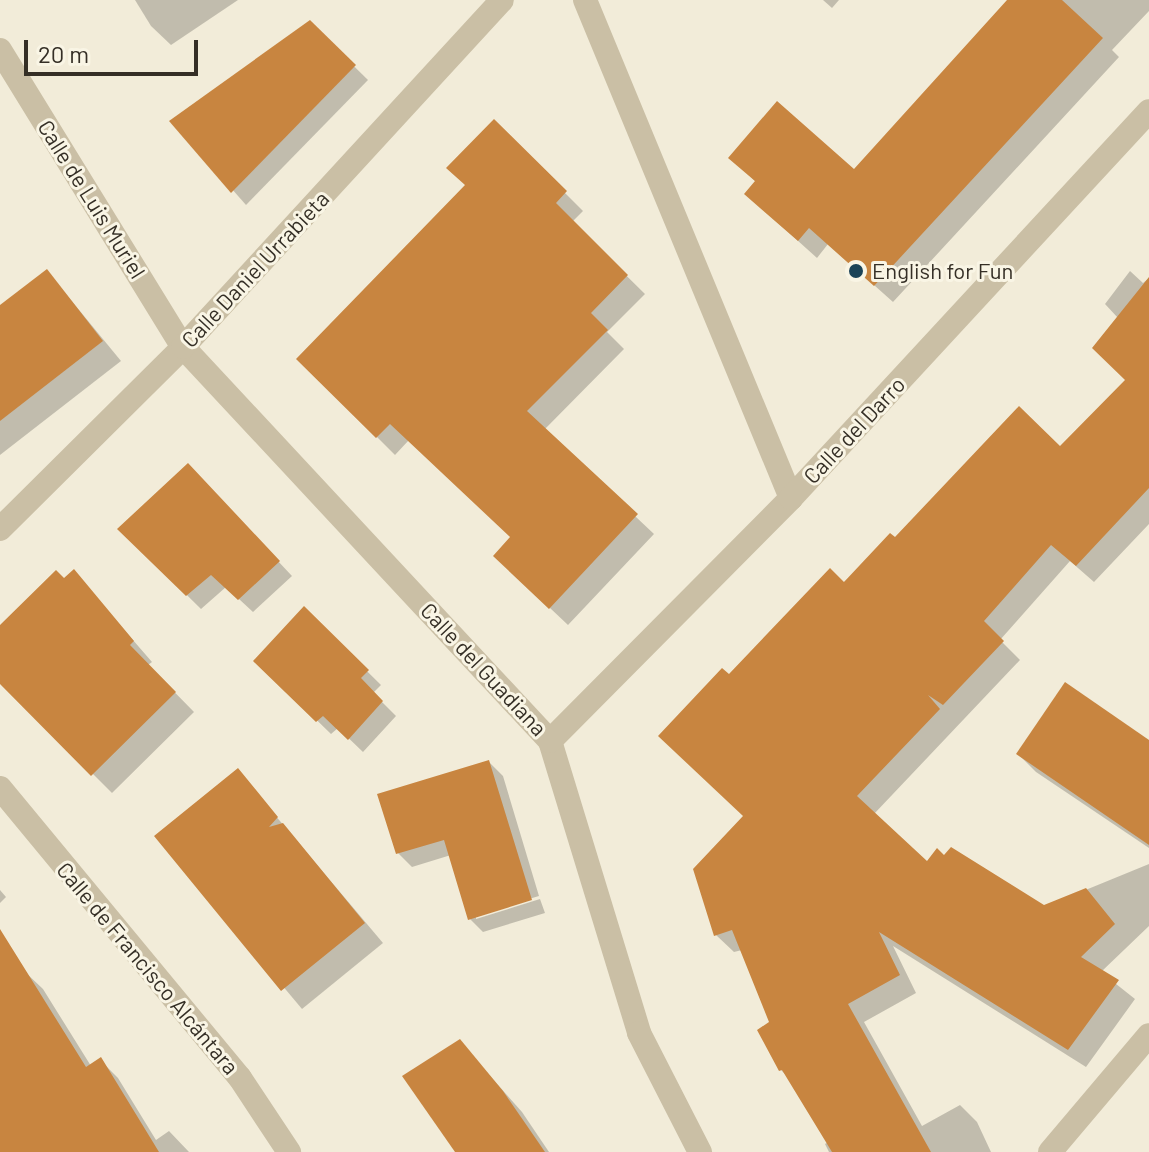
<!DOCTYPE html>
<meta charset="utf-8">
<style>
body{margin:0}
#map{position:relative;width:1149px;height:1152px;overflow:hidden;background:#f2ecd9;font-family:Barlow,sans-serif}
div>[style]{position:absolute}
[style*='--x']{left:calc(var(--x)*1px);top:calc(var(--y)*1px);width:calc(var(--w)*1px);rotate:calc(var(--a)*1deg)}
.shadow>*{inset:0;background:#0003}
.building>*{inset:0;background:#c88540}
.minor>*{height:24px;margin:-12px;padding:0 12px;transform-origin:12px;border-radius:12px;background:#cabfa5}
.dots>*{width:22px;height:22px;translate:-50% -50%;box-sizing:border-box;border:4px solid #f9f5e5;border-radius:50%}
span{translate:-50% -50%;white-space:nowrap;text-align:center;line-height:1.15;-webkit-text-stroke:6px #f9f5e5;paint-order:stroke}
.street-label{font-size:22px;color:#352f26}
.poi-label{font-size:22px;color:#352f26}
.left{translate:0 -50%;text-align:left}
.scale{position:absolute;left:24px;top:40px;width:174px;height:36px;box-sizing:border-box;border:4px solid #352f26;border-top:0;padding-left:10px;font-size:24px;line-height:28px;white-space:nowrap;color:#352f26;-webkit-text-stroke:6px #f9f5e5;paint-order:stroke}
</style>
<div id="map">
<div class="shadow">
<div style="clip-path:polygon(135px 0,238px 0,171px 45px,151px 26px)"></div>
<div style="clip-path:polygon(823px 0,839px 0,832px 8px)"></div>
<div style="clip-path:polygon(1010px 0,1149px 0,1149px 11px,1112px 50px,1119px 57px,893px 302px,828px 244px,817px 258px,746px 194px,757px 183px,731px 158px,855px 172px)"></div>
<div style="clip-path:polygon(310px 23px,368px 80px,246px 205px,172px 121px)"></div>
<div style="clip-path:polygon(494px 122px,583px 211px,572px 222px,645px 294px,607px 332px,624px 349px,544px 430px,654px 534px,568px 625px,514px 574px,513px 538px,409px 440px,395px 455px,299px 359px,467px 186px)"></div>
<div style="clip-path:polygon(47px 271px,121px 361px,0 455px,0 308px)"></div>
<div style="clip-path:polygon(1130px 271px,1143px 283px,1149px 278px,1149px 524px,1094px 582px,1070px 561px,1000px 640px,1020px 660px,874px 814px,927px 864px,945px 858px,1044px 907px,1149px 864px,1149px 926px,1101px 972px,1135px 999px,1086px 1067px,893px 946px,916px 993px,864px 1022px,922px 1126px,960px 1105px,977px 1122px,991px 1152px,829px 1152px,825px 1144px,828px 1142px,791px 1080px,781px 1070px,772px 1023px,742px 950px,734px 952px,716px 935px,745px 817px,729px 677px,895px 540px,1060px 449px,1127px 381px,1118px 318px,1105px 304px)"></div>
<div style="clip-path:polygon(201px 479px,292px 576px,253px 612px,226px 587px,201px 609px,120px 529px)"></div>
<div style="clip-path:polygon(74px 572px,152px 662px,148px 665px,194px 712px,112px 793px,0 681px,0 628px)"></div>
<div style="clip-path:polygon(304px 609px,381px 685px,373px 693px,396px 716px,363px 752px,338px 728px,331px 734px,256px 661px)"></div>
<div style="clip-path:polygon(1149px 742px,1149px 848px,1036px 772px,1018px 754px)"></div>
<div style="clip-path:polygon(489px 762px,503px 776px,539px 896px,476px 915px,476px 919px,540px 899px,545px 913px,483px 932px,470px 919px,451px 855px,412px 867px,398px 853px)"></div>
<div style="clip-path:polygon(237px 770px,383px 943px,302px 1009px,157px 836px)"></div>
<div style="clip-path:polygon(0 890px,6px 897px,0 903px)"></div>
<div style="clip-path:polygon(24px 971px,43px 989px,91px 1066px,100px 1060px,118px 1078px,156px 1140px,169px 1131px,189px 1152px,0 1152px,0 987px)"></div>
<div style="clip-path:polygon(460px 1042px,522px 1112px,549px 1152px,457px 1152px)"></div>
</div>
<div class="building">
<div style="clip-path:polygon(1007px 0,1062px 0,1103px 38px,874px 286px,809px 228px,798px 241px,744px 194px,755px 181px,728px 158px,777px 101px,854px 169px)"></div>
<div style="clip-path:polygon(310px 20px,356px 65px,231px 193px,169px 121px)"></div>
<div style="clip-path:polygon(494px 119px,567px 191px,556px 203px,628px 275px,591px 313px,608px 330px,527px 411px,638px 514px,549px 609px,493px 556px,510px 537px,390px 424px,376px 438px,296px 359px,465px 185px,446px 168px)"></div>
<div style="clip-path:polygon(47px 269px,103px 341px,0 421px,0 305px)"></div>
<div style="clip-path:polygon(1149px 277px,1149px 488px,1076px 566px,1051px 545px,984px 621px,1004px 641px,943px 705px,928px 695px,940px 709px,857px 796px,927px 861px,937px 848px,944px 855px,951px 847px,1044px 905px,1086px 888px,1115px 924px,1081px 957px,1119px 980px,1068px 1050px,879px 932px,900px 975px,848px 1004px,931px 1152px,832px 1152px,782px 1070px,779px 1071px,757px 1030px,769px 1022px,732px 930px,714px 936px,693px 869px,743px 816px,658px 736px,722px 668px,729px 674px,830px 568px,844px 582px,890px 533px,895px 537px,1019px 406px,1060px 446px,1125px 380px,1092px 348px)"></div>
<div style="clip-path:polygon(188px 463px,280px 561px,238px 600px,211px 575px,186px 596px,117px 529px)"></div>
<div style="clip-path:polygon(74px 569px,134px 641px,130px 645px,176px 692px,91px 776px,0 684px,0 625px,56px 570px,64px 578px)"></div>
<div style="clip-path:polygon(304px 606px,369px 670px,361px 678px,383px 701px,348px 740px,323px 716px,316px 722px,253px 661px)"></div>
<div style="clip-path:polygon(1065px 682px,1149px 740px,1149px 845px,1016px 754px)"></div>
<div style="clip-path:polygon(489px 760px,532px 900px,468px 920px,444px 840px,396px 854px,377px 794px)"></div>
<div style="clip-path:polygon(238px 768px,278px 817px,269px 827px,283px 823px,365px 923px,281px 991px,154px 836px)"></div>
<div style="clip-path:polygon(0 929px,86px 1067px,101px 1057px,159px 1152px,0 1152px)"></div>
<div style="clip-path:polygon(460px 1039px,503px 1091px,545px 1152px,455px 1152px,402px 1076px)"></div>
</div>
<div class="minor">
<div style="--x:585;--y:0;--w:539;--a:67.53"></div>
<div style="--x:0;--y:50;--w:349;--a:58.4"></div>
<div style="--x:183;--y:347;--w:538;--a:47.03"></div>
<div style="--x:550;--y:741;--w:305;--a:73"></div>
<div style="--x:639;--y:1033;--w:134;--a:62.9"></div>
<div style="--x:0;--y:529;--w:258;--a:-44.8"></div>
<div style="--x:183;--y:347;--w:471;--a:-47.4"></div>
<div style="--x:550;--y:741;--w:342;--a:-45.2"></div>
<div style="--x:791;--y:498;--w:527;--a:-47.23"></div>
<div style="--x:0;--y:788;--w:376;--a:50.4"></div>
<div style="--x:240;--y:1078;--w:89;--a:56.5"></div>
<div style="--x:1050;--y:1152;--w:153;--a:-49.8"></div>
</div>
<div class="dots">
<div style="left:856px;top:271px;background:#1b4357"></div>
</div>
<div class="street-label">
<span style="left:92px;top:199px;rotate:58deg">Calle de Luis Muriel</span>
<span style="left:255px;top:269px;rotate:-47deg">Calle Daniel Urrabieta</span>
<span style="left:854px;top:430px;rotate:-47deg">Calle del Darro</span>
<span style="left:484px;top:669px;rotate:47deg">Calle del Guadiana</span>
<span style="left:148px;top:968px;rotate:50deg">Calle de Francisco Alcántara</span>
</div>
<div class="poi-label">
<span class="left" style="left:872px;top:271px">English for Fun</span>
</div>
<div class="scale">20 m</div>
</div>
